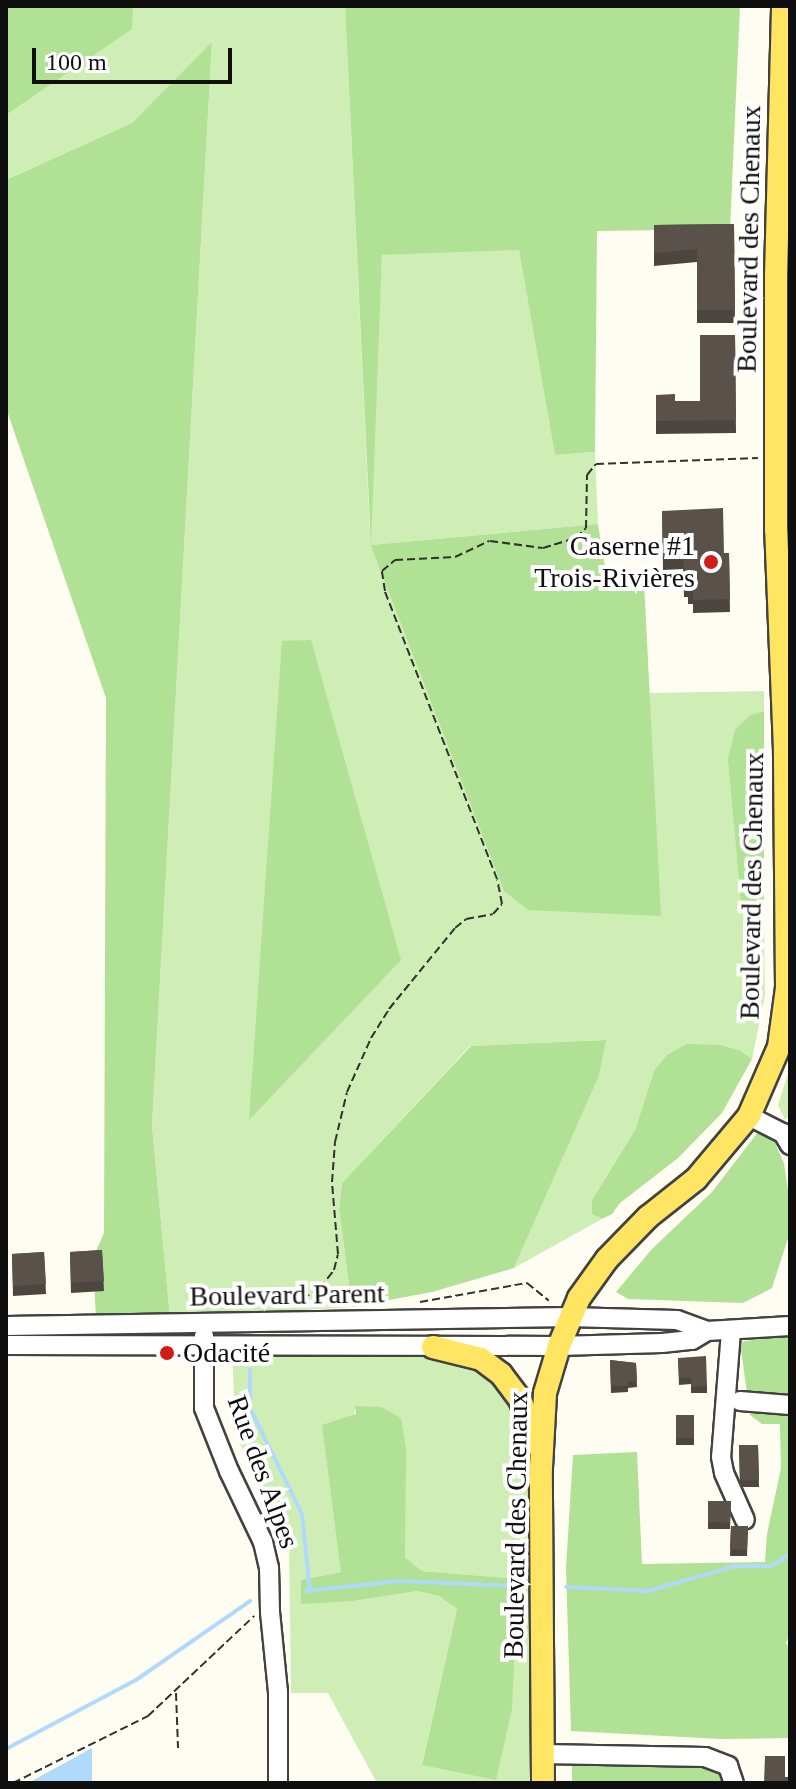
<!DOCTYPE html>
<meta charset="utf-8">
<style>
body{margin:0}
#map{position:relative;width:796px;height:1789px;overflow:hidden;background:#fffdf1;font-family:Georgia,serif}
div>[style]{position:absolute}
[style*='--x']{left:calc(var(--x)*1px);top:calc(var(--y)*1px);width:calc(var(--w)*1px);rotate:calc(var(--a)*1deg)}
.green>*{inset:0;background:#cfeeb6}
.forest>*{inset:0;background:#b0e194}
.water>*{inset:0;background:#b0dafc}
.stream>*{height:4px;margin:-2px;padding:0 2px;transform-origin:2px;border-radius:2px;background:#b0dafc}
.path>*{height:2px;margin-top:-1px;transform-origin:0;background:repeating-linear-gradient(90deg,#313131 0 8px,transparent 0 12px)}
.roads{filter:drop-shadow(2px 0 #424242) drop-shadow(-2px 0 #424242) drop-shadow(0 2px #424242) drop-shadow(0 -2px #424242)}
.minor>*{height:18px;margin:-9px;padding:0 9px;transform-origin:9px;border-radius:9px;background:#fff}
.major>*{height:22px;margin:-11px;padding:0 11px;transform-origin:11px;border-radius:11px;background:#ffe561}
.wall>*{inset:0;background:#4d4640}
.building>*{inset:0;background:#59514a}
.dots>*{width:22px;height:22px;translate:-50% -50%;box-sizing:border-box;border:4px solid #fff;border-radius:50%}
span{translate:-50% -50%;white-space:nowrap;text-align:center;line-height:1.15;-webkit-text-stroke:8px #fff;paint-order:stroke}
.street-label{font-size:28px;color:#0f0f0f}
.poi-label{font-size:28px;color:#0f0f0f}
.right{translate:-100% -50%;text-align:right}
.left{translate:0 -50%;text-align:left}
.frame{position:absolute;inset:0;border:8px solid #0f0f0f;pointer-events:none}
.scale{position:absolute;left:32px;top:48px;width:200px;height:36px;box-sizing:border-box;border:4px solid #0f0f0f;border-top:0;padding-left:10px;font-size:24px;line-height:28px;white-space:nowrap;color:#0f0f0f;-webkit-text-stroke:6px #fff;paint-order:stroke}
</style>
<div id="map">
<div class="green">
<div style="clip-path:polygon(133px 6px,345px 6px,370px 532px,382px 255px,519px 249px,555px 455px,595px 452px,598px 524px,372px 545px,660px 915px,649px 693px,764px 691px,764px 711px,750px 715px,742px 912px,764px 910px,765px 995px,752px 1059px,741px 1051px,654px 1071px,635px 1130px,592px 1200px,592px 1214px,602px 1219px,514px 1268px,599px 1076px,605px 1040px,470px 1046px,342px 1183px,339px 1209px,352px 1307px,170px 1318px,152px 1126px,212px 43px,132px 123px,6px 180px,6px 115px,131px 29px)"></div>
<div style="clip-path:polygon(776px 276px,790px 276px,790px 464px,776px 463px)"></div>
<div style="clip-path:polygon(790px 1068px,790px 1114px,785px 1120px,778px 1105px)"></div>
<div style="clip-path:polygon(evenodd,428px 1352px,475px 1368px,494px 1381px,517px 1407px,531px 1447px,529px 1783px,377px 1783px,328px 1693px,291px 1693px,289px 1542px,236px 1436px,232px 1353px,428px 1352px,355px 1407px,404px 1524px,405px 1557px,422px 1571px,518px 1579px,422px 1764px,457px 1609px,439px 1596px,418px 1591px,353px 1601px,301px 1580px,341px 1572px,355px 1407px)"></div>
</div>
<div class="forest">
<div style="clip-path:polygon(6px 6px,133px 6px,132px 29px,6px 115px)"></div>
<div style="clip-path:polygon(345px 6px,740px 6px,730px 229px,597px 231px,595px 452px,555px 455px,519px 250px,382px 255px,371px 545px,598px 524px,605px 568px,644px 582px,661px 916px,528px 910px,504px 891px,371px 546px)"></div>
<div style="clip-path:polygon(212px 42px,152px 1126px,170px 1318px,96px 1320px,93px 1258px,104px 1233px,106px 698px,6px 408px,6px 180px,132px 123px)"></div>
<div style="clip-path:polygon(311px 640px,401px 960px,249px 1120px,282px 641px)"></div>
<div style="clip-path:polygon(764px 711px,764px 910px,742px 912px,728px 759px,735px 730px,750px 715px)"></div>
<div style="clip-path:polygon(606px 1040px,599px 1076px,514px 1268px,432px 1292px,352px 1307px,339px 1209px,342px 1183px,471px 1046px)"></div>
<div style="clip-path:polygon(687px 1044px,720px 1045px,741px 1051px,752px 1059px,722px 1113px,678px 1158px,620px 1203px,612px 1214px,602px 1219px,592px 1214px,592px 1200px,635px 1130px,654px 1071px,667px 1055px)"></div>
<div style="clip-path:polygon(758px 1132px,774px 1141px,784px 1163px,790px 1205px,790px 1232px,772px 1288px,743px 1303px,628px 1299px,616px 1292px,652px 1249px,712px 1192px)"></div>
<div style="clip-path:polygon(790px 1334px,790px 1633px,786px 1643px,790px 1649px,790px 1738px,721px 1739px,571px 1731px,566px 1568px,573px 1455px,637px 1452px,642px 1564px,765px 1562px,767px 1534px,781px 1468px,780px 1424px,762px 1424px,750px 1415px,740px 1342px)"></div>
<div style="clip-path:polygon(355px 1406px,381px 1407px,401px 1418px,406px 1449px,405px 1557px,422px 1571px,518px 1579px,512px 1709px,496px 1780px,422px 1765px,457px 1609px,439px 1596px,418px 1591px,353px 1601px,301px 1604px,301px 1580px,341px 1572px,322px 1425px,356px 1414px)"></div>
<div style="clip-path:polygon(572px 1762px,695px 1764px,722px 1771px,722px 1783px,572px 1783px)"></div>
</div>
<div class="water">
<div style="clip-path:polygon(92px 1748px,92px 1783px,28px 1783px)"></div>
</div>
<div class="stream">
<div style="--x:250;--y:1370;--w:38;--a:90"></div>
<div style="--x:250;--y:1408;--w:118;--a:63.9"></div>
<div style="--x:302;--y:1514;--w:77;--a:84.1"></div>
<div style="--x:566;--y:1587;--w:82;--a:2.8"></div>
<div style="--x:648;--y:1591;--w:91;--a:-16"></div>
<div style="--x:735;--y:1566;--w:37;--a:0"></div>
<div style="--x:772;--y:1566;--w:22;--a:-34"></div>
<div style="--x:306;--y:1591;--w:94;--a:-6.1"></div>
<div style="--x:399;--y:1581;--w:121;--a:2.4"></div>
<div style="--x:6;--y:1749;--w:147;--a:-28"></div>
<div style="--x:136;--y:1680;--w:139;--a:-34.7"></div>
</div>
<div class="path">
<div style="--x:316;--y:1292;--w:13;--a:67"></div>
<div style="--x:420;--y:1302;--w:109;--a:-10.1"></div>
<div style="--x:527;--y:1283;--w:28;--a:39"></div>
<div style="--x:292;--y:1305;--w:33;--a:-31"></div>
<div style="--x:320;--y:1288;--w:23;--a:-52"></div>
<div style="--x:334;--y:1270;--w:16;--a:-76"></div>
<div style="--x:338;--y:1254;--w:72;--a:-94.8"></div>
<div style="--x:332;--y:1182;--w:40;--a:-85.7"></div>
<div style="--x:335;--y:1142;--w:51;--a:-76.5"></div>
<div style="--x:347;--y:1092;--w:59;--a:-66"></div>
<div style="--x:371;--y:1038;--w:34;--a:-58"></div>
<div style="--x:389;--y:1009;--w:104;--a:-50.8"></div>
<div style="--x:455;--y:928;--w:14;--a:-39"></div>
<div style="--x:466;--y:919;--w:27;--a:-10"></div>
<div style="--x:493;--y:914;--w:13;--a:-48"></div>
<div style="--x:502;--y:904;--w:25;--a:-101"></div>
<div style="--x:497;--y:879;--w:309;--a:-111.3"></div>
<div style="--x:385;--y:591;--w:20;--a:-99"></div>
<div style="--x:382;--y:571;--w:17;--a:-40"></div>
<div style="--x:395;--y:560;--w:60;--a:-2.9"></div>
<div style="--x:455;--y:557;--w:38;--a:-25"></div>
<div style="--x:490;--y:541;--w:53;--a:7.5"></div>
<div style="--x:543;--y:548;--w:34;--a:-17"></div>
<div style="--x:576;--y:538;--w:14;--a:-45"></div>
<div style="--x:586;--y:528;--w:53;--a:-88.9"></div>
<div style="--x:587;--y:475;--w:14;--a:-51"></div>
<div style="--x:596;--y:464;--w:162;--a:-2.1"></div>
<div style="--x:176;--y:1693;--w:55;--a:87.9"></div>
<div style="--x:13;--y:1783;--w:151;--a:-26.4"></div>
<div style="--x:148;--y:1716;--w:146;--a:-43.3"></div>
</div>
<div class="roads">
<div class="minor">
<div style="--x:749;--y:1116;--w:38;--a:27"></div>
<div style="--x:783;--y:1133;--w:14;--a:60"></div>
<div style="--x:6;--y:1326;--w:563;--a:-0.92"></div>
<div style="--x:569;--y:1317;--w:108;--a:1.6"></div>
<div style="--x:677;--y:1320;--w:32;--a:20"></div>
<div style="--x:707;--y:1331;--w:83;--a:-3.4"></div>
<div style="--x:731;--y:1331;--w:126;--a:94.5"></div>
<div style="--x:721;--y:1457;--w:16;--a:79"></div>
<div style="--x:724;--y:1473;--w:51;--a:65.9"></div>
<div style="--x:204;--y:1336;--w:72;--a:90"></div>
<div style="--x:204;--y:1408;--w:68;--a:68.4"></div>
<div style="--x:229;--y:1471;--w:79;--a:64.4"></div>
<div style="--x:263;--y:1542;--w:26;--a:77"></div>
<div style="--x:269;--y:1567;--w:45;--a:88.7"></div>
<div style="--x:270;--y:1612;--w:80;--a:84.3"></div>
<div style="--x:278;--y:1692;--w:91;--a:90"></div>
<div style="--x:6;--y:1345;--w:553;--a:0.1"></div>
<div style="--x:559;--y:1346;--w:103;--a:-1.7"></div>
<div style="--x:662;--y:1343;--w:30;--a:-6"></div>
<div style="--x:692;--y:1340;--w:17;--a:-31"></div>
<div style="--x:740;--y:1401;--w:50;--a:4.6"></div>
<div style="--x:543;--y:1754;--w:162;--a:1.1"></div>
<div style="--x:705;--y:1757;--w:25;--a:21"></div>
<div style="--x:728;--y:1766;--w:18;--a:71"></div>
</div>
<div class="major">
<div style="--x:433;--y:1347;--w:49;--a:14"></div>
<div style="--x:481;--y:1359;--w:25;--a:37"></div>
<div style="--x:501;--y:1374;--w:31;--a:53"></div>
<div style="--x:520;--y:1399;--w:49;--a:69.7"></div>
<div style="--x:543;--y:1783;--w:315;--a:-90.4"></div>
<div style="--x:541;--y:1468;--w:75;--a:-86.9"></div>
<div style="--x:545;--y:1393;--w:49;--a:-73.4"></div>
<div style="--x:559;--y:1346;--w:52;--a:-67.4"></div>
<div style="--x:579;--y:1298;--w:48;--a:-54.3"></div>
<div style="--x:607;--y:1259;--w:59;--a:-45.7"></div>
<div style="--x:648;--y:1217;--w:61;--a:-38.4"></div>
<div style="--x:696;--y:1179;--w:82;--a:-49.9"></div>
<div style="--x:749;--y:1116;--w:75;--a:-66.5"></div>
<div style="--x:779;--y:1047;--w:60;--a:-82.3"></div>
<div style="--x:787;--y:988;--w:238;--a:-90.5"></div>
<div style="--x:785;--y:750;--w:220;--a:-92.3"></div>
<div style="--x:776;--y:530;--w:254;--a:-90"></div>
<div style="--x:776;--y:276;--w:270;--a:-88.5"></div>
</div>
</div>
<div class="wall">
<div style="clip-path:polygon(734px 224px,735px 323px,697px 323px,697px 262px,654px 266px,654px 225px)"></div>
<div style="clip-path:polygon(735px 335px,736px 433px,656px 434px,656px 395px,675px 401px,700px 401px)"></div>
<div style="clip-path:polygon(662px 511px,724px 553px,729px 553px,730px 612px,693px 613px,693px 604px,688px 604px,688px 597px,684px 597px,683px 569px,663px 570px)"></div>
<div style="clip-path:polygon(102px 1250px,104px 1291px,71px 1293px,70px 1252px)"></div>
<div style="clip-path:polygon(44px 1252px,46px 1294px,13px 1296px,12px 1254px)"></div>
<div style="clip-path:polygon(678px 1358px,707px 1386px,707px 1393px,691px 1393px,691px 1384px,679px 1385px)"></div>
<div style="clip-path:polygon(610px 1360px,636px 1363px,637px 1387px,628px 1388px,628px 1392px,611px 1393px)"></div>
<div style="clip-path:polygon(676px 1415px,694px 1415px,694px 1445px,676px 1445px)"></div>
<div style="clip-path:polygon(739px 1445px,758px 1445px,759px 1487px,740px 1487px)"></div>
<div style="clip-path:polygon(708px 1501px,731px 1501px,730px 1529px,708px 1529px)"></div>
<div style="clip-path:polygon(731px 1526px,748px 1526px,747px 1556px,730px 1556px)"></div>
</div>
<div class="building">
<div style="clip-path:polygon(734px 224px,735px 310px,697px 310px,697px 249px,654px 253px,654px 225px)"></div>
<div style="clip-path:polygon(700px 335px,735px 335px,736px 420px,656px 421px,656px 395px,675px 394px,675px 401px,700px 401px)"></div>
<div style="clip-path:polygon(723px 508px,724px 553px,729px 553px,730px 599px,693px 600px,693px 591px,688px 591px,688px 584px,684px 584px,683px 556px,663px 557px,662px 511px)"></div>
<div style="clip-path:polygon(102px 1250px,104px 1281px,71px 1283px,70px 1252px)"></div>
<div style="clip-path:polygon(44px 1252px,46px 1284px,13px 1286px,12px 1254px)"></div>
<div style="clip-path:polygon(706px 1356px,707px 1386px,691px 1387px,691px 1377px,679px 1378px,678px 1358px)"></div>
<div style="clip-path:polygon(610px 1360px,636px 1363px,637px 1381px,627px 1381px,628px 1386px,611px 1386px)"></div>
<div style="clip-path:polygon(676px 1415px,694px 1415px,694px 1438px,676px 1438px)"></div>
<div style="clip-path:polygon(739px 1445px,758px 1445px,759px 1480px,740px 1481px)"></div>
<div style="clip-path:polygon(708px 1501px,731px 1501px,730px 1523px,708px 1522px)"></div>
<div style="clip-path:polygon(731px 1526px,748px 1526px,747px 1550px,730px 1549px)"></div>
<div style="clip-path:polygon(765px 1756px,785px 1756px,785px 1777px,790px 1777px,790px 1783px,764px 1783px)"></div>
</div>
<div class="dots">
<div style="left:711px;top:562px;background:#cf1d18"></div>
<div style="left:167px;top:1353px;background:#cf1d18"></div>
</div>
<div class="street-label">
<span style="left:749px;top:239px;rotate:-89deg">Boulevard des Chenaux</span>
<span style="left:752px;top:886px;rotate:-89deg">Boulevard des Chenaux</span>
<span style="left:287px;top:1295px;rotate:-1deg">Boulevard Parent</span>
<span style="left:263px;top:1472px;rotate:70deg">Rue des Alpes</span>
<span style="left:516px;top:1525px;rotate:-89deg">Boulevard des Chenaux</span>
</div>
<div class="poi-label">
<span class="right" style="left:695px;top:562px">Caserne #1<br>Trois-Rivières</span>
<span class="left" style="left:183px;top:1353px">Odacité</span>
</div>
<div class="frame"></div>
<div class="scale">100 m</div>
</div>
